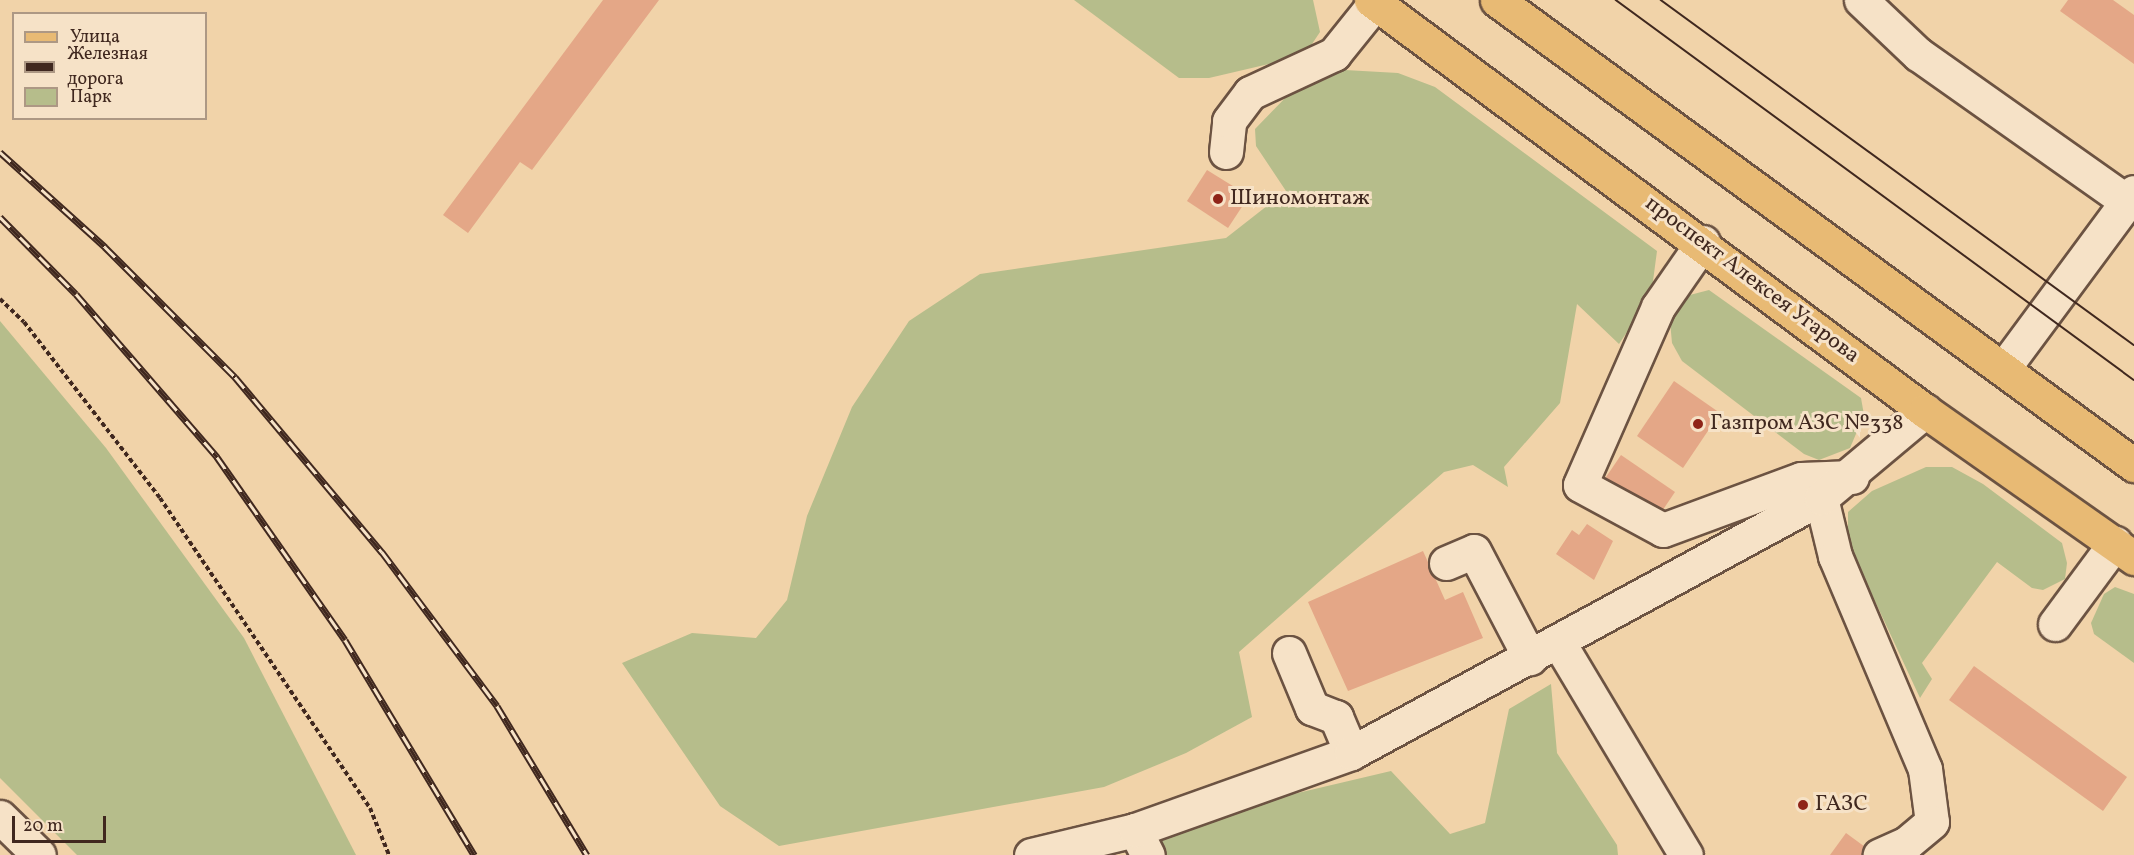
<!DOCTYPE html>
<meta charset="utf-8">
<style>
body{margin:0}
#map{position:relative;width:2134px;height:855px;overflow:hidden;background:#f1d3a9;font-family:Vollkorn,serif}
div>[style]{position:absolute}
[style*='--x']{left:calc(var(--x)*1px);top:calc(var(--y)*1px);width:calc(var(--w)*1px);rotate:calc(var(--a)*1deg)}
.green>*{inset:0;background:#b6bd8b}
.building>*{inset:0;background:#e4a787}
.path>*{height:4px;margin-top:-2px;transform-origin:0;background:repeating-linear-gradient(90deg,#40281f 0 4.5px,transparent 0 7.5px)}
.roads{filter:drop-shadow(2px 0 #6c5342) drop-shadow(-2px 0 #6c5342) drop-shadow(0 2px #6c5342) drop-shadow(0 -2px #6c5342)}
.minor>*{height:33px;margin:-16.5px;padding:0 16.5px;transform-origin:16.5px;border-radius:16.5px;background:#f6e2c7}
.major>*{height:33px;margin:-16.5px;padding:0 16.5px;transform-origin:16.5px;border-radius:16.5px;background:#e8ba74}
.tram>*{height:1.5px;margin:-0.75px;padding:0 0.75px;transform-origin:0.75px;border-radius:0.75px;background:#40281f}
.rail>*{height:7px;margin-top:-3.5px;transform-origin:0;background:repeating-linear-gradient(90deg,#f6e2c7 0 14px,#40281f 0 28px);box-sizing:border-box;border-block:2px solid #40281f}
.dots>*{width:16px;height:16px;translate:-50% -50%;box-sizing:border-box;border:3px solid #f6e2c7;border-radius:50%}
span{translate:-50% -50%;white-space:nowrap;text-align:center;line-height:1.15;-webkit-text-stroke:6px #f6e2c7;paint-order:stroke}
.poi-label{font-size:22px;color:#40281f}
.left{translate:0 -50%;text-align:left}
.street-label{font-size:22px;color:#40281f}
.legend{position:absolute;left:12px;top:12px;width:195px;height:108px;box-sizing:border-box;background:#f6e2c7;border:2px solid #ad9884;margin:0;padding:8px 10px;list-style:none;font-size:18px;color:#40281f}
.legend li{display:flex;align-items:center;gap:12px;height:30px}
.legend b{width:30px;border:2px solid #ad9884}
.scale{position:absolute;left:12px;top:816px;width:94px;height:27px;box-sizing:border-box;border:3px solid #40281f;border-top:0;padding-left:8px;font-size:18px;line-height:21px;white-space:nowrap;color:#40281f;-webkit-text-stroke:4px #f6e2c7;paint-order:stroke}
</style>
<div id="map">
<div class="green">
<div style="clip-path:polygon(1074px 0,1313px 0,1320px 32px,1310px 47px,1282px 61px,1209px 78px,1179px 78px)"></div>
<div style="clip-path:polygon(1345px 70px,1398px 73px,1435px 87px,1657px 251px,1651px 296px,1619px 344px,1577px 304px,1560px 403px,1504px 467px,1508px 487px,1473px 465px,1444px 472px,1239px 652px,1252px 717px,1186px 753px,1104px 787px,779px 846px,720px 806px,622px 663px,692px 633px,756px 638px,787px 600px,807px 516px,852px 407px,909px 321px,980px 274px,1226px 238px,1286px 191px,1256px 146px,1255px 129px,1294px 89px)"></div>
<div style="clip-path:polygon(1709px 290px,1861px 398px,1864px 415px,1850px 448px,1819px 460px,1804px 454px,1682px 361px,1672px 343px,1670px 321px,1686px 296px)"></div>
<div style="clip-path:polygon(0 321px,106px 448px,244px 638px,356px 855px,77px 855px,0 778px)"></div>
<div style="clip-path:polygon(1926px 467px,1952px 467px,1983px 484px,2062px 543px,2067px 563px,2065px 579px,2043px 590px,2032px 588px,1997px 562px,1922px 663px,1932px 679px,1920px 698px,1848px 543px,1848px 512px,1872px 491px)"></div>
<div style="clip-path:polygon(2115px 587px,2134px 594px,2134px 663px,2094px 634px,2091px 623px,2104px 594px)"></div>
<div style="clip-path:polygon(1551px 684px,1557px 753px,1617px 845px,1618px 855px,1163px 855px,1154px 840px,1285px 796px,1391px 771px,1450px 834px,1485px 823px,1509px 709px)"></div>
</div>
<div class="building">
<div style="clip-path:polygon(603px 0,659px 0,532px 170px,520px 162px,468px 233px,443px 215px)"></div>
<div style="clip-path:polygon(2068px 0,2113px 0,2134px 15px,2134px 64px,2060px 11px)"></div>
<div style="clip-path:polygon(1207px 170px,1249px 196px,1228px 228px,1187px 201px)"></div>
<div style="clip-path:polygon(1674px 381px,1720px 413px,1683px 468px,1637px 436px)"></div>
<div style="clip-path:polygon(1621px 455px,1675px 492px,1658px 517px,1604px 480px)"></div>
<div style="clip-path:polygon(1587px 524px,1613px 541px,1594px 580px,1556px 554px,1572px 530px,1579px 535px)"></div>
<div style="clip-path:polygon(1423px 551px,1445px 600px,1463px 592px,1483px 638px,1348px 691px,1308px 602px)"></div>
<div style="clip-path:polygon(1974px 666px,2127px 777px,2103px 811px,1949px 700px)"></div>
<div style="clip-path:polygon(1846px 833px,1876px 855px,1830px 855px)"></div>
</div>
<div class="path">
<div style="--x:0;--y:299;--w:33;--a:44"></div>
<div style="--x:24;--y:322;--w:222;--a:52.3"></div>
<div style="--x:160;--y:498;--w:374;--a:55.9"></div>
<div style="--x:370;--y:808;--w:51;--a:68"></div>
</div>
<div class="roads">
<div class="minor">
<div style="--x:1861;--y:0;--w:79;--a:43.5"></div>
<div style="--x:1918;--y:54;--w:257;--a:35.2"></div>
<div style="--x:1226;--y:152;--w:31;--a:-84"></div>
<div style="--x:1229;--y:121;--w:35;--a:-53"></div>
<div style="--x:1250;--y:93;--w:93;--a:-24.9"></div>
<div style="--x:1334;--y:54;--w:65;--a:-51.2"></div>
<div style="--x:1703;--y:242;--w:79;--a:124.7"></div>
<div style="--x:1658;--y:307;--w:194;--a:113.7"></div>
<div style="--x:1580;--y:485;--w:94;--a:28.5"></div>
<div style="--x:1663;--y:530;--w:147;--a:-20.3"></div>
<div style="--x:1801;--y:479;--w:51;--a:-2.2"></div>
<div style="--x:2003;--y:369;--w:220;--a:-53.5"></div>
<div style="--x:1821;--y:498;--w:60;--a:76.4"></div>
<div style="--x:1835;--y:556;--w:231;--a:67.1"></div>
<div style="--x:1925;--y:769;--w:53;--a:82.5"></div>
<div style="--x:1932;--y:822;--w:33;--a:140"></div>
<div style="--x:1907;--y:843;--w:30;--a:156"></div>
<div style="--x:1446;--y:563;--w:30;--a:-23"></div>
<div style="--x:1474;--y:551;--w:121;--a:62.4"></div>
<div style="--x:2055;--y:624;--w:101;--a:-53.5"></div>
<div style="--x:1559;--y:643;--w:247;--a:59.1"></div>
<div style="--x:1289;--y:653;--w:60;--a:67.3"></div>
<div style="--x:1312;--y:708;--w:26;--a:21"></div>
<div style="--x:1336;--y:717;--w:39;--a:67"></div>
<div style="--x:0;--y:817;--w:54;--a:44.3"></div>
<div style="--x:1135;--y:830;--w:28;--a:63"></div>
<div style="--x:1031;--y:855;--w:107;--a:-13.5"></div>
<div style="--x:1135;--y:830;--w:229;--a:-19.6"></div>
<div style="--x:1351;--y:753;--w:535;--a:-28.48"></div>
<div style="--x:1821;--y:498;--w:136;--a:-39.9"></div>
</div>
<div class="major">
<div style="--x:1371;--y:0;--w:690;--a:36.57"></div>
<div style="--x:1925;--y:411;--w:256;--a:35.1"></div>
<div style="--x:1497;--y:0;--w:789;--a:36.13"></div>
</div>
</div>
<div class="tram">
<div style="--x:1616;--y:0;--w:642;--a:36.26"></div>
<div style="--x:1661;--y:0;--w:585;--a:36.11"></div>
</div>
<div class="rail">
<div style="--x:0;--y:152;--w:142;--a:42.1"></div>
<div style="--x:105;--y:247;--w:184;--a:45"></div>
<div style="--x:235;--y:377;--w:229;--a:50"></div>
<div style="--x:382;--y:552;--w:192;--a:53.2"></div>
<div style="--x:497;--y:706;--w:174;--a:58.9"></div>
<div style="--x:0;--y:217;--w:108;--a:45.4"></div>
<div style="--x:76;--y:294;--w:216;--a:49.1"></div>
<div style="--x:217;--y:457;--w:223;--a:55"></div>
<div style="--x:345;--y:640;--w:251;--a:59"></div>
</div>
<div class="dots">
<div style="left:1218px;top:199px;background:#8f2418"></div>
<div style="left:1698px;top:424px;background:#8f2418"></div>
<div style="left:1803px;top:805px;background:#8f2418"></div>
</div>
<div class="poi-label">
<span class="left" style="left:1230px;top:199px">Шиномонтаж</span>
<span class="left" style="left:1710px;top:424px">Газпром АЗС №338</span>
<span class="left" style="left:1815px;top:805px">ГАЗС</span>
</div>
<div class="street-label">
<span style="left:1752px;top:280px;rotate:37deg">проспект Алексея Угарова</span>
</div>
<ul class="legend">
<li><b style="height:8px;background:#e8ba74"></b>Улица</li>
<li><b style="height:8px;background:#40281f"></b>Железная дорога</li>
<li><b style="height:16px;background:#b6bd8b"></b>Парк</li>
</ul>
<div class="scale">20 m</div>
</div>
